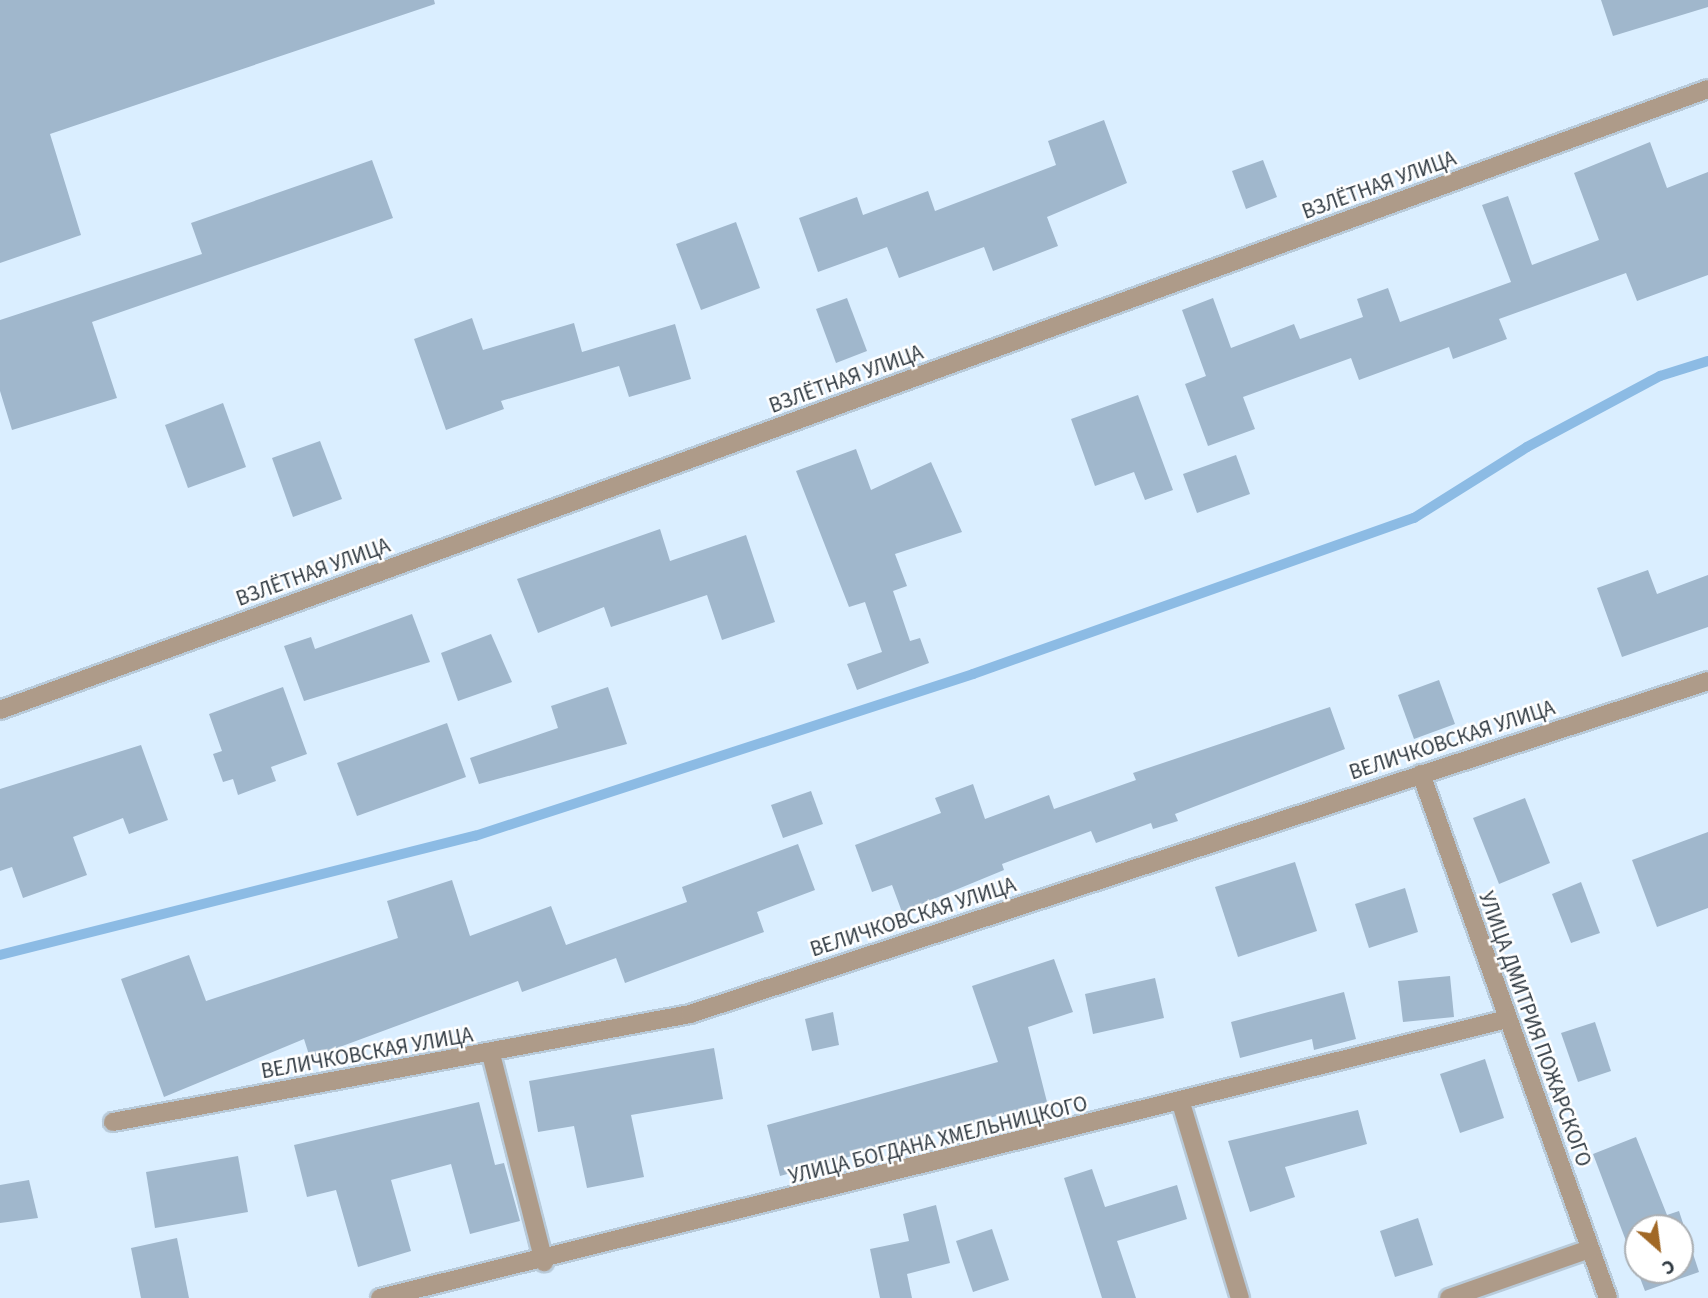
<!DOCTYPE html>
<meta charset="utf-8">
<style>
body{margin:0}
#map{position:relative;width:1708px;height:1298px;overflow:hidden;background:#daeeff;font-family:"Source Sans 3",sans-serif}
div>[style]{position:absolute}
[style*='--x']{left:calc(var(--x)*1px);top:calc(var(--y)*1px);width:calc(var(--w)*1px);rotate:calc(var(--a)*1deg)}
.stream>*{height:10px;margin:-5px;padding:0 5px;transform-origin:5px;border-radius:5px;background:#8cbbe4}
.building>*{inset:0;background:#a0b7cc}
.roads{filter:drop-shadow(2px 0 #b8cad9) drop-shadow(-2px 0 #b8cad9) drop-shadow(0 2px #b8cad9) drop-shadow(0 -2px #b8cad9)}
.minor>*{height:18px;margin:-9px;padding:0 9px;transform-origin:9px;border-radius:9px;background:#ae9b89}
span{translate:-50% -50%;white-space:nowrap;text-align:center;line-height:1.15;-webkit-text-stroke:5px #fff;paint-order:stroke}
.street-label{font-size:21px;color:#2e3840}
.north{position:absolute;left:1624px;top:1214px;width:70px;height:70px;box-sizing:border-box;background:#fff;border:2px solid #abafb3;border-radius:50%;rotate:152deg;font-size:19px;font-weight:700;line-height:28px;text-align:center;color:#2e3840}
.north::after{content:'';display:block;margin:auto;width:24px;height:32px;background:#a16826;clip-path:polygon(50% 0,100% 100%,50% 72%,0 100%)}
</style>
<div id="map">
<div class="stream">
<div style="--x:0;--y:955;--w:490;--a:-14.1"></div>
<div style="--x:475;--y:836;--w:524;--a:-18.02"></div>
<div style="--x:973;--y:674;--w:468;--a:-19.5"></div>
<div style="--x:1414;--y:518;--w:133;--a:-32.1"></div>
<div style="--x:1527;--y:447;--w:151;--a:-28.1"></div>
<div style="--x:1660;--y:376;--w:50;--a:-17.4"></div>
</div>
<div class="building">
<div style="clip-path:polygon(0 0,434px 0,435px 4px,50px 134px,81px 235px,0 263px)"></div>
<div style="clip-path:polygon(1601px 0,1708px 0,1708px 7px,1613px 36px)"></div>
<div style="clip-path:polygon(1104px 120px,1127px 183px,1047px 217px,1058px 246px,993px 271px,984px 247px,899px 278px,887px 247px,818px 272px,799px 218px,857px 197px,863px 215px,928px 191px,935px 211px,1056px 165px,1048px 141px)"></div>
<div style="clip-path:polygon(1650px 142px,1667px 188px,1708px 172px,1708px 275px,1637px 301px,1626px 273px,1499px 319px,1507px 339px,1453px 359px,1449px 347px,1359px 380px,1351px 358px,1243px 397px,1255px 429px,1208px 446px,1185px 384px,1206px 376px,1182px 310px,1213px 298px,1231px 348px,1294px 324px,1300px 339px,1363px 317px,1357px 299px,1388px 288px,1400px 322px,1511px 282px,1482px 205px,1508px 196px,1532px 265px,1599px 240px,1574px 173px)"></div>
<div style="clip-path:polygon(372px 160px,393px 218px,92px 322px,117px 398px,12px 430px,0 391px,0 320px,202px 254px,191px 223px)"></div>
<div style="clip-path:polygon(1263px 160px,1277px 197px,1246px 209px,1232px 171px)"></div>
<div style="clip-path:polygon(736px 222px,760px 288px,701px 310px,676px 244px)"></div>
<div style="clip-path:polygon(847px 298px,867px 351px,836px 363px,816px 309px)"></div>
<div style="clip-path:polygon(472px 318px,483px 350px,574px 323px,582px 352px,675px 324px,691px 379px,629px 397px,619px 366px,501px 401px,504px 409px,446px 430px,414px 339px)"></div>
<div style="clip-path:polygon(1138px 395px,1173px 490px,1145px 500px,1134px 472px,1095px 486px,1071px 419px)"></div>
<div style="clip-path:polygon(223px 403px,246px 467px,188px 488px,165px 425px)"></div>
<div style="clip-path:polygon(320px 441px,342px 499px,293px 517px,272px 458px)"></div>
<div style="clip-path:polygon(856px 449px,871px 490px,931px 462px,962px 532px,895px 554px,907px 586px,893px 591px,910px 641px,920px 638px,929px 663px,857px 690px,847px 664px,882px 652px,865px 602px,849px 607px,796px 471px)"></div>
<div style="clip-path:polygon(1236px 455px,1250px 494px,1197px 513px,1183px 474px)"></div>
<div style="clip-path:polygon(660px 529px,670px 561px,746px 535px,775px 622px,722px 640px,707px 595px,611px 627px,604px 607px,538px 633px,517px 579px)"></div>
<div style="clip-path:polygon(1648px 570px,1657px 594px,1708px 575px,1708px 627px,1622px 657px,1597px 588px)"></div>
<div style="clip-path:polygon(412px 614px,430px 662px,304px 701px,284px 646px,311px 637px,315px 649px)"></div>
<div style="clip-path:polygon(491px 634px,512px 682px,458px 701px,441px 653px)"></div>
<div style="clip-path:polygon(1439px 680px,1455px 724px,1414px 739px,1398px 695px)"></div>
<div style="clip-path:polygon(283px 687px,307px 754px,271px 767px,276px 781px,238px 795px,233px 779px,223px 782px,213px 754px,222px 751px,209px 714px)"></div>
<div style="clip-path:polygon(608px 687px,627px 744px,479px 784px,470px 758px,558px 728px,551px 706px)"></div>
<div style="clip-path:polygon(1330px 707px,1345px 749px,1175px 814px,1178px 821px,1153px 829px,1151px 823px,1096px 843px,1091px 831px,1002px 864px,1004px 870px,902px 912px,892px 885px,872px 892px,855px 845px,941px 813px,935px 798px,973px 784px,985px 819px,1049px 795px,1054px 809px,1136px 780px,1133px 773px)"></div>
<div style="clip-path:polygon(447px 723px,466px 777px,357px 816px,337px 763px)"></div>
<div style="clip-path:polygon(141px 745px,168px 820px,129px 834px,123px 818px,73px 837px,87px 875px,23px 898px,12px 867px,0 871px,0 789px)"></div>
<div style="clip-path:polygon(811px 791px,823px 824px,783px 838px,771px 805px)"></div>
<div style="clip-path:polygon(1525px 798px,1550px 863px,1499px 884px,1473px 818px)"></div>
<div style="clip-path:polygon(1708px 832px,1708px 908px,1657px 927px,1632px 860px)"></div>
<div style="clip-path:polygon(798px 844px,815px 890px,757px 912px,764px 932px,625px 983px,616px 958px,522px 992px,518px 981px,310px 1058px,304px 1039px,164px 1097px,121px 979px,189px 955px,206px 1001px,398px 938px,387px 901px,452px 880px,470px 936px,551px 906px,566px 945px,687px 902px,682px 887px)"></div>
<div style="clip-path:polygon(1295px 862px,1317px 931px,1238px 957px,1215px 887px)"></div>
<div style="clip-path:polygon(1581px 882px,1600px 933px,1571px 943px,1552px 894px)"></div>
<div style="clip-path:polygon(1405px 888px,1418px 932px,1369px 948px,1355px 904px)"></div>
<div style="clip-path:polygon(1054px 959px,1073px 1012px,1028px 1027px,1047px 1102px,780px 1176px,767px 1125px,998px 1062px,972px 986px)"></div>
<div style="clip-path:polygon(1450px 976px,1454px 1017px,1403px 1022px,1398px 981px)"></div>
<div style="clip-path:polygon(1155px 978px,1164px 1018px,1093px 1034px,1085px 994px)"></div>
<div style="clip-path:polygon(1344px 992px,1356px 1039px,1314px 1050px,1312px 1039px,1240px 1058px,1231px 1022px)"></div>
<div style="clip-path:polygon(833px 1012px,839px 1045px,812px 1051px,805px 1019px)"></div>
<div style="clip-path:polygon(1595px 1022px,1611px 1071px,1578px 1082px,1561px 1033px)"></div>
<div style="clip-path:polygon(714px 1048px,723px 1099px,631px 1115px,644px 1177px,587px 1188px,574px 1126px,538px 1132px,529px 1081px)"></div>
<div style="clip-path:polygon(1485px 1059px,1504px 1118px,1460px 1133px,1440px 1074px)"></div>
<div style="clip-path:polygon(479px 1102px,495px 1165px,504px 1163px,520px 1221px,470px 1234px,451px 1164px,391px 1180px,411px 1251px,358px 1267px,336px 1190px,307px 1197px,294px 1145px)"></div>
<div style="clip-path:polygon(1358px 1110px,1367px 1144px,1285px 1167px,1295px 1197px,1250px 1212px,1228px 1141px)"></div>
<div style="clip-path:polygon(evenodd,1636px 1137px,1667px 1215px,1679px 1211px,1699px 1272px,1645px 1291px,1593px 1154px,1636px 1137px,1638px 1228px,1680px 1228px,1680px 1270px,1638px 1270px,1638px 1228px)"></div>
<div style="clip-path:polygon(238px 1156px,248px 1212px,155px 1228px,146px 1172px)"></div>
<div style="clip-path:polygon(1092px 1169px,1105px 1207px,1177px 1185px,1187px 1219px,1117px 1241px,1136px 1298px,1102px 1298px,1064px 1178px)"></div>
<div style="clip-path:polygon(29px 1180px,38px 1218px,0 1223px,0 1185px)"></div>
<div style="clip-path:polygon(936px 1205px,950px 1263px,907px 1274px,912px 1298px,880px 1298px,870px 1249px,909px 1241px,903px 1214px)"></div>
<div style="clip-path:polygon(1418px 1218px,1433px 1265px,1395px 1277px,1380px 1231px)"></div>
<div style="clip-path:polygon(992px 1229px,1009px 1280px,973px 1292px,956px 1241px)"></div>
<div style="clip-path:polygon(177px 1238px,189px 1298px,141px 1298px,131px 1248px)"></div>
</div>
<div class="roads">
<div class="minor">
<div style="--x:0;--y:710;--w:1817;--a:-19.98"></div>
<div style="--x:1421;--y:774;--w:556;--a:70.36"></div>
<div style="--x:491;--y:1054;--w:215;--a:75.7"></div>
<div style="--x:1181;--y:1103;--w:204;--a:73.2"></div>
<div style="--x:113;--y:1122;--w:587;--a:-10.6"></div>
<div style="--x:690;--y:1014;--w:1071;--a:-18.11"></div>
<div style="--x:380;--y:1298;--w:1161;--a:-13.9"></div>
<div style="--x:1449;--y:1298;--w:149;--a:-19.2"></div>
</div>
</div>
<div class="street-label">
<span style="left:1379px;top:185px;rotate:-20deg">ВЗЛЁТНАЯ УЛИЦА</span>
<span style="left:846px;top:379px;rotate:-20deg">ВЗЛЁТНАЯ УЛИЦА</span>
<span style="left:313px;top:572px;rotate:-20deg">ВЗЛЁТНАЯ УЛИЦА</span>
<span style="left:1452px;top:740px;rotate:-18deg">ВЕЛИЧКОВСКАЯ УЛИЦА</span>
<span style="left:913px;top:917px;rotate:-18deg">ВЕЛИЧКОВСКАЯ УЛИЦА</span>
<span style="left:1535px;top:1029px;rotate:70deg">УЛИЦА ДМИТРИЯ ПОЖАРСКОГО</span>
<span style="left:367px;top:1053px;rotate:-10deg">ВЕЛИЧКОВСКАЯ УЛИЦА</span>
<span style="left:938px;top:1140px;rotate:-14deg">УЛИЦА БОГДАНА ХМЕЛЬНИЦКОГО</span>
</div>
<div class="north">С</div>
</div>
